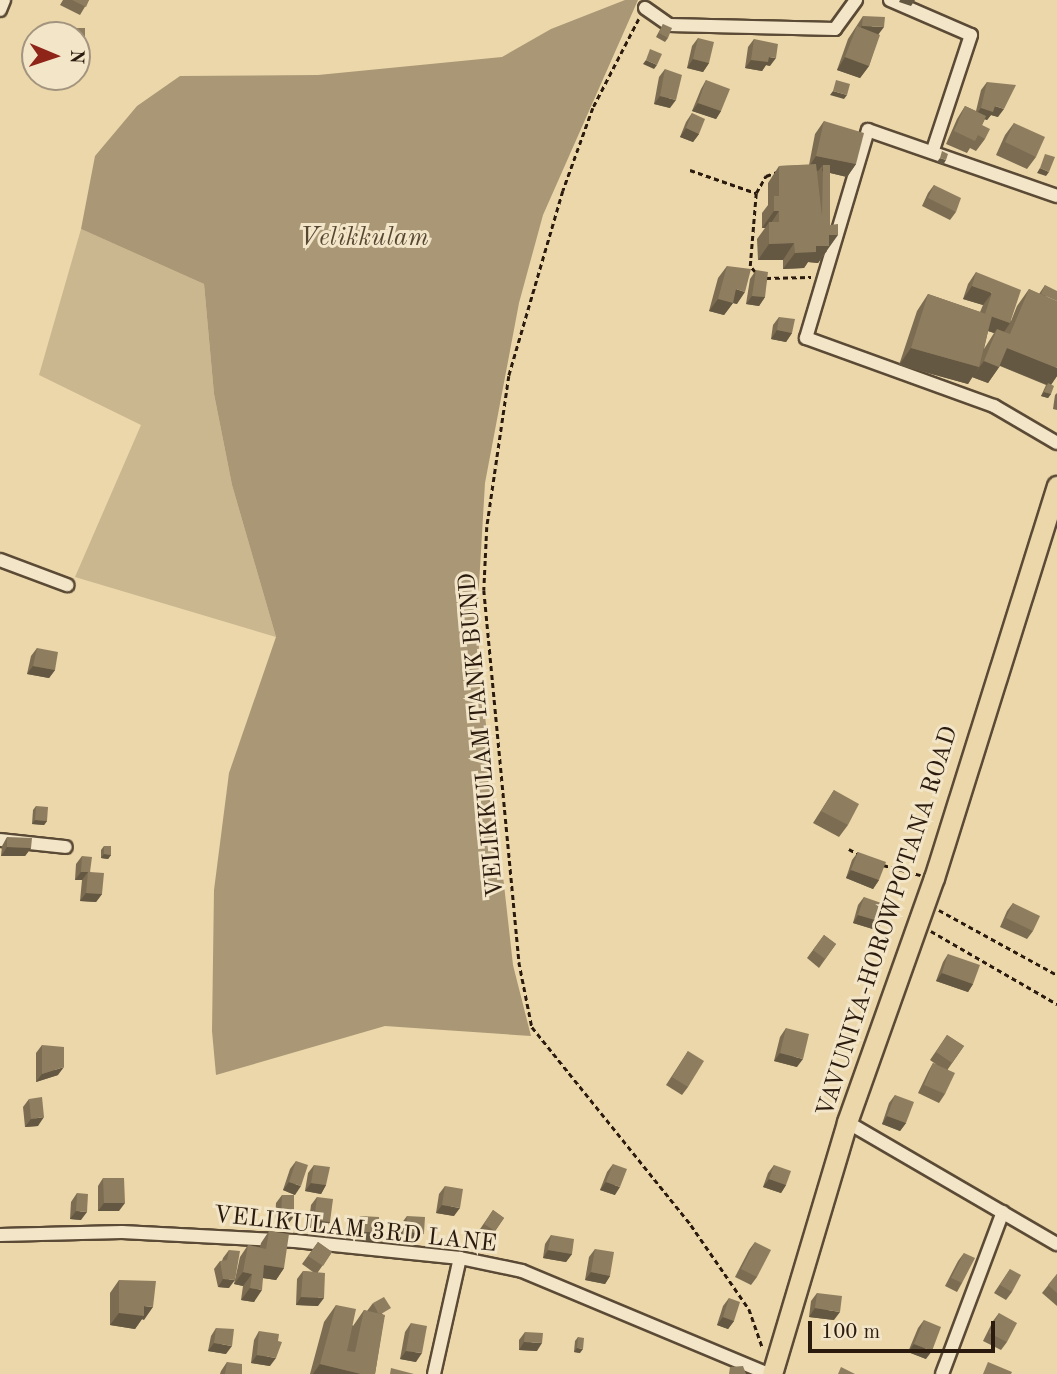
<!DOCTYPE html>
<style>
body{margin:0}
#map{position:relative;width:1057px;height:1374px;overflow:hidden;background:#ebd7aa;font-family:"Old Standard TT",serif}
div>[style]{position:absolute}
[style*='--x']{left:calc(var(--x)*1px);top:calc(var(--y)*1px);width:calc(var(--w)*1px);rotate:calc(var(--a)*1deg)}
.green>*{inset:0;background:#cab78f}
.water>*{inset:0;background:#aa9775}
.path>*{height:2.5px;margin-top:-1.25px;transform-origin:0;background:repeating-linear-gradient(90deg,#2b1b0e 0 5px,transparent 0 8.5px)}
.roads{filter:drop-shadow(2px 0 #5b4a35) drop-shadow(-2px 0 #5b4a35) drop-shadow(0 2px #5b4a35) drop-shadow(0 -2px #5b4a35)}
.minor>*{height:12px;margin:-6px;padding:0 6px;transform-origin:6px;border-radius:6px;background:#f2e5c8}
.trunk>*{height:19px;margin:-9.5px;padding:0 9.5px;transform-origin:9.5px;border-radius:9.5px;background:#ebd7aa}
.wall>*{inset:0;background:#7b6c52}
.shaded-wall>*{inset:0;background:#645842}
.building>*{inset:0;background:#8f7d5f}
span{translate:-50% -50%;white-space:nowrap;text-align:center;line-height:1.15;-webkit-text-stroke:6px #f2e5c8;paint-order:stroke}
.street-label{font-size:24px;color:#2b1b0e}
.water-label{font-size:26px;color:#574632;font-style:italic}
.north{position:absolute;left:21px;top:21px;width:70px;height:70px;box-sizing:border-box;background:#f2e5c8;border:2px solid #a2947e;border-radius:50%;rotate:92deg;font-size:19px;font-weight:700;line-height:28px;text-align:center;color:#2b1b0e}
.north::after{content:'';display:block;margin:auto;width:24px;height:32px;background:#8f2418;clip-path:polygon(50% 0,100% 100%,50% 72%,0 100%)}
.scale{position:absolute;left:808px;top:1321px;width:187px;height:32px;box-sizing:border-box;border:4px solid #2b1b0e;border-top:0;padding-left:9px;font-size:21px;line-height:24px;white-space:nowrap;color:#2b1b0e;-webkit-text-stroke:5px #f2e5c8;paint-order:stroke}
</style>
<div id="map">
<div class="green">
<div style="clip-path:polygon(81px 229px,204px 284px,214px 394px,232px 485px,276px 637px,75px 577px,141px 425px,39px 375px)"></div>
</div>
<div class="water">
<div style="clip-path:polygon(625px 0,638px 0,543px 215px,519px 303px,485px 483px,477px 619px,481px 680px,513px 965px,531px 1036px,385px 1026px,216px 1075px,212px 1031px,214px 890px,229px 773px,276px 637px,232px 485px,214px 394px,204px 284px,81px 229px,95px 156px,137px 106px,180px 76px,318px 75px,502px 57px,551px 29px)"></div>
</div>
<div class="path">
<div style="--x:639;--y:19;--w:100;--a:117.3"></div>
<div style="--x:593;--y:108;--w:88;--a:109.9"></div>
<div style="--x:563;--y:191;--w:193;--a:106.3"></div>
<div style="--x:509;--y:376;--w:153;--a:98.3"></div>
<div style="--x:487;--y:527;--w:63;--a:92.7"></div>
<div style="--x:484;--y:590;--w:374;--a:84.6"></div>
<div style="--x:519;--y:962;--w:66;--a:78.7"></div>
<div style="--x:532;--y:1027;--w:254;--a:51.2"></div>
<div style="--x:691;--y:1225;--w:102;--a:55.4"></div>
<div style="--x:749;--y:1309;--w:42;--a:70.7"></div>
<div style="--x:690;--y:170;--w:70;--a:19.2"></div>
<div style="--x:755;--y:272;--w:8;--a:-130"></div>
<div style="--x:750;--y:266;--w:73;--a:-85.3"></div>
<div style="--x:756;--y:193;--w:20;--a:-60"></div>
<div style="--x:766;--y:176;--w:12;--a:-20"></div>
<div style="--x:766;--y:278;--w:45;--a:-1.3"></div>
<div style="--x:849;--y:849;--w:10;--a:29"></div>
<div style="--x:883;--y:865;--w:39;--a:15"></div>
<div style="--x:939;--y:910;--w:135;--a:28.8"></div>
<div style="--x:931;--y:931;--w:146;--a:30.1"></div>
</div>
<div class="roads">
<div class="minor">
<div style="--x:890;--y:0;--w:88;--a:23.4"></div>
<div style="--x:971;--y:35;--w:121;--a:108.3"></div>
<div style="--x:645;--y:8;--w:29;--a:35"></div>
<div style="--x:669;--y:25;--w:166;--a:1.4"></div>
<div style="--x:835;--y:29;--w:36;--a:-54"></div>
<div style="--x:0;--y:10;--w:11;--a:-68"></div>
<div style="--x:1057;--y:196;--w:200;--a:-160.8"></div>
<div style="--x:868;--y:130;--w:217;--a:106.6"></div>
<div style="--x:806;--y:338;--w:200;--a:19.9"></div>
<div style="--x:994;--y:406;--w:73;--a:30.4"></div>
<div style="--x:0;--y:560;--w:72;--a:20.5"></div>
<div style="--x:0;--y:840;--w:66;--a:6.1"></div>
<div style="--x:847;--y:1122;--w:243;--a:30.2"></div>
<div style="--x:0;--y:1235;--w:122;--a:-1.4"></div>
<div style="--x:122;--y:1232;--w:173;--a:3"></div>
<div style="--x:295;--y:1241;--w:166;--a:5.9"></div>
<div style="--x:460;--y:1258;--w:63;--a:11.8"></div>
<div style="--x:522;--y:1271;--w:267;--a:22.7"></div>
<div style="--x:434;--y:1374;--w:119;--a:-77.4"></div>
<div style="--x:942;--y:1374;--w:173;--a:-69.4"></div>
</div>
<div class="trunk">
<div style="--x:772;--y:1374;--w:263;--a:-73.4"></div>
<div style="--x:847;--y:1122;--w:259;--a:-70.4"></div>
<div style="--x:934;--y:878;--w:411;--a:-72.6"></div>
</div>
</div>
<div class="wall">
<div style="clip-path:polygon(63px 0,89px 0,80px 15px,60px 5px)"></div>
<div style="clip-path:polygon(863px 16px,879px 35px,869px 66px,860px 78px,837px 70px,848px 39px)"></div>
<div style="clip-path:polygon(663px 24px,668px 38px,665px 42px,656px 37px)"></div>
<div style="clip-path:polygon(698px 38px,709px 63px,703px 72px,687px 68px,692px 46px)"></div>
<div style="clip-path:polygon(754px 39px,770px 66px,766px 65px,762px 71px,745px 68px,748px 47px)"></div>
<div style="clip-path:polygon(665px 69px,670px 108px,654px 104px,659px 77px)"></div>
<div style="clip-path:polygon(706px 80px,721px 111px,716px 119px,692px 111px,701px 89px)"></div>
<div style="clip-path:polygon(987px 82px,998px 117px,991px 115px,987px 120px,985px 119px,982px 125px,985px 139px,976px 151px,970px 148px,967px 153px,946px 144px,957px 119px,965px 106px,976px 111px,981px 90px)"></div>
<div style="clip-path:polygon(692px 113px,699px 134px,693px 142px,680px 137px,686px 122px)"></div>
<div style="clip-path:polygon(824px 121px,856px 164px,847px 177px,830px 173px,827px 251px,818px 263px,808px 262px,804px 268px,783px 269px,783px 260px,758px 260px,757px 239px,765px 228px,762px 228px,762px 213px,768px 205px,768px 183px,779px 166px,809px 165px,815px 134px)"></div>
<div style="clip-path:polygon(1014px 123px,1036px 157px,1027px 169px,996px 155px,1005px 135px)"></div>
<div style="clip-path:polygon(934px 185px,956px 212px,950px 220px,922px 206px,928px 193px)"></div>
<div style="clip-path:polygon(727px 266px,737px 304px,733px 303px,724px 315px,709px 311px,718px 278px)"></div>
<div style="clip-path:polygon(756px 270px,765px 297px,759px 306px,746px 304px,750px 279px)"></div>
<div style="clip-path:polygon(evenodd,976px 272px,1011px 321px,1017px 306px,1029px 289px,1039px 294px,1045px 285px,1057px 376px,1051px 385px,1051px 394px,1048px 398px,1041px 396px,1046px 385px,1000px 366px,988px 383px,972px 377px,968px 384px,899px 365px,917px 311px,928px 294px,980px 312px,983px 305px,963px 299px,968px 284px,976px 272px,988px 331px,994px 333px,984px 349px,988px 331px)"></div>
<div style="clip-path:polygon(779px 317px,792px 333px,786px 342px,771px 339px,773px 325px)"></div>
<div style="clip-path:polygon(1057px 393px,1057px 410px,1053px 409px,1055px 395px)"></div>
<div style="clip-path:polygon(37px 648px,55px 670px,49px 678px,27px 674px,31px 656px)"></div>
<div style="clip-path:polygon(834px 790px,848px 825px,839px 837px,813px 823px)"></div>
<div style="clip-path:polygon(36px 806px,47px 821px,44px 825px,32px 824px,33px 810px)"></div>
<div style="clip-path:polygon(7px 837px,31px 848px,25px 856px,1px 856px,2px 846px)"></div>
<div style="clip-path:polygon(104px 846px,111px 855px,108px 859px,101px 858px,101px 850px)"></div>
<div style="clip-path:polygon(858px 852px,879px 880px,873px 889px,846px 878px,852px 860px)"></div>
<div style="clip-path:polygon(82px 856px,102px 894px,96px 902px,80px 901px,82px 880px,75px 880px,76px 864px)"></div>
<div style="clip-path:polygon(864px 897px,882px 922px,876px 930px,853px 923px,858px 905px)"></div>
<div style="clip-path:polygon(1013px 903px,1033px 931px,1027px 939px,1000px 927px,1007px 911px)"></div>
<div style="clip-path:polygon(824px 935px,836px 944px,819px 968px,807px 958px)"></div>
<div style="clip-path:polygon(948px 954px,973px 984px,968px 992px,936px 981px,943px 962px)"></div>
<div style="clip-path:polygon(786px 1028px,797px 1067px,774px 1061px,780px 1037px)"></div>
<div style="clip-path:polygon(947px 1035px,964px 1046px,948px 1069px,945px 1094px,939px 1103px,918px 1093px,928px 1072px,933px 1063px,937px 1065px,930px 1060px)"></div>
<div style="clip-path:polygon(42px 1045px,58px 1075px,36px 1082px,36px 1053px)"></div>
<div style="clip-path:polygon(688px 1051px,688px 1087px,682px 1095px,666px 1085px)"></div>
<div style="clip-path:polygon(895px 1095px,906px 1123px,900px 1131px,882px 1124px,889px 1103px)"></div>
<div style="clip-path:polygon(29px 1099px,38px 1126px,25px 1127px,23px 1107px)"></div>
<div style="clip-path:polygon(296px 1161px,295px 1195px,283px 1190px,290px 1169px)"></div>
<div style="clip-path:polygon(613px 1164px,615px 1195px,600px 1190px,607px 1172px)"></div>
<div style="clip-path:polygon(314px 1165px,326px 1185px,321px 1194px,305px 1191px,308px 1173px)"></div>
<div style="clip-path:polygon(774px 1165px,786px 1185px,781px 1193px,763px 1187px,768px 1173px)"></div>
<div style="clip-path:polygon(103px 1178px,119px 1211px,98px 1211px,98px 1186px)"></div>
<div style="clip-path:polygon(445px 1186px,454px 1216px,436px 1213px,439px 1194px)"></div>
<div style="clip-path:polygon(77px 1193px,81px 1220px,70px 1219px,71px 1202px)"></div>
<div style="clip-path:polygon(282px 1195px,294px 1216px,288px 1224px,275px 1224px,276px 1203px)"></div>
<div style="clip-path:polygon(317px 1197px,330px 1222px,324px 1230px,308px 1228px,311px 1205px)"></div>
<div style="clip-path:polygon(493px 1210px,504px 1218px,489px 1240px,478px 1232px)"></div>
<div style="clip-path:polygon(360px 1216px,373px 1241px,353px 1240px,354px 1225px)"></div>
<div style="clip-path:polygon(407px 1216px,418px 1241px,400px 1240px,401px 1224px)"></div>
<div style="clip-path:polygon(269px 1231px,284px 1268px,276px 1280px,263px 1278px,254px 1302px,241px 1300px,243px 1286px,234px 1284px,240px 1257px,248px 1245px,260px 1247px,261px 1243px)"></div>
<div style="clip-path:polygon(551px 1235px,572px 1254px,566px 1262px,543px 1258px,545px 1244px)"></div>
<div style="clip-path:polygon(318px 1242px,332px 1252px,318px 1272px,318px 1306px,296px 1305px,297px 1279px,303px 1271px,313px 1272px,302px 1264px)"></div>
<div style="clip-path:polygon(755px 1242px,757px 1277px,751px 1285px,735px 1277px,749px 1250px)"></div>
<div style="clip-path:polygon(595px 1249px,610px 1276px,605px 1284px,585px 1280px,589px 1257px)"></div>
<div style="clip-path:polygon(229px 1250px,229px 1288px,218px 1287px,214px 1269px,220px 1261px,222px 1261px,223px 1258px)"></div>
<div style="clip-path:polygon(964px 1253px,962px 1283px,957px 1292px,945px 1286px,958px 1261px)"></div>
<div style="clip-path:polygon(1010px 1269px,1012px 1292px,1006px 1300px,994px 1293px)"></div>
<div style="clip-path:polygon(1057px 1274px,1057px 1306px,1042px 1293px)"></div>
<div style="clip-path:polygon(119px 1280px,144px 1320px,142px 1319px,135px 1329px,110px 1325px,110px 1293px)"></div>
<div style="clip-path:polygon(817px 1293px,834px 1320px,809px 1317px,811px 1301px)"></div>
<div style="clip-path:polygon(729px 1298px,734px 1321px,728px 1329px,717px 1325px,723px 1306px)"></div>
<div style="clip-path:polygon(373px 1303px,385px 1317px,384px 1317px,375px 1374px,310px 1374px,324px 1322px,336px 1305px,353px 1326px,364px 1310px,367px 1311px)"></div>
<div style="clip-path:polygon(999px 1313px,1007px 1342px,1001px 1350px,983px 1341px,993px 1321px)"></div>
<div style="clip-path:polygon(924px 1320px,926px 1359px,908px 1352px,918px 1328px)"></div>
<div style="clip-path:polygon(411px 1323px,416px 1362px,400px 1359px,405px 1332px)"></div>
<div style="clip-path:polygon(216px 1328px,226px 1354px,208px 1351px,211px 1336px)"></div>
<div style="clip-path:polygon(259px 1331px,270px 1366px,251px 1363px,254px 1340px)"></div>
<div style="clip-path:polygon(525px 1332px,537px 1351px,519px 1350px,519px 1340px)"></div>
<div style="clip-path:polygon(578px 1337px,580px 1353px,574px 1352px,575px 1341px)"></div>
<div style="clip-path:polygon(227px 1362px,242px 1374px,220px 1374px,221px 1371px)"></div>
</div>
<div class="shaded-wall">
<div style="clip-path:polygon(900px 0,915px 0,911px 6px,899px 2px)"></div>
<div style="clip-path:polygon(862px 26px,884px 27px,878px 35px,856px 34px)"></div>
<div style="clip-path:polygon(77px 52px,85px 52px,80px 60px,77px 60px)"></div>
<div style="clip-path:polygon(769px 57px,776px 58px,770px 66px,766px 65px,762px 71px,745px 68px,751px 60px)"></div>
<div style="clip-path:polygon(845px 57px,869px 66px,860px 78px,837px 70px)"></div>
<div style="clip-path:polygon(693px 59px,709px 63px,703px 72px,687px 68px)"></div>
<div style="clip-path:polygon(646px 60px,657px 65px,654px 69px,643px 64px)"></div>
<div style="clip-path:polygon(833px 91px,847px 95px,844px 99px,830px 95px)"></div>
<div style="clip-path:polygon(660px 96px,676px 100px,670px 108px,654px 104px)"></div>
<div style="clip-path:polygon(698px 103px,721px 111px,716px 119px,692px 111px)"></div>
<div style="clip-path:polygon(995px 106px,1004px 109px,998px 117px,991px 115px,987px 120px,975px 116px,981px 108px)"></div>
<div style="clip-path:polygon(686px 128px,699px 134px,693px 142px,680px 137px)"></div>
<div style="clip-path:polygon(816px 156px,856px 164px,847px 177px,822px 171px,823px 165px,818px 171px,808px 168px)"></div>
<div style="clip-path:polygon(940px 158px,946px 160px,943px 165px,937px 162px)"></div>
<div style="clip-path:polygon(1040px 168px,1049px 172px,1046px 176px,1037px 173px)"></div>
<div style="clip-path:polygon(774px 211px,779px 211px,769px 226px,769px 222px,765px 228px,762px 228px)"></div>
<div style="clip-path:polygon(829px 235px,838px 235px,818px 263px,808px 262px,804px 268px,783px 269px,795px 253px,816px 246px)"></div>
<div style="clip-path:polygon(794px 243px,783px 260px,758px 260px,769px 244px)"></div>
<div style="clip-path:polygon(972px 286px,992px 293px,983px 305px,963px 299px)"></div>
<div style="clip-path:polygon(736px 289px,745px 292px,737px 304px,733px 303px,724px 315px,709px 311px,718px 299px)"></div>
<div style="clip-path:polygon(752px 296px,765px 297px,759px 306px,746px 304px)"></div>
<div style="clip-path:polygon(984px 314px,1010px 323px,1002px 335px,997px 329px,994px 333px,976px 327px)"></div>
<div style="clip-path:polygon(777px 330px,792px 333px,786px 342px,771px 339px)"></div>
<div style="clip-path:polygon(911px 348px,979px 367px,968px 384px,899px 365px)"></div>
<div style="clip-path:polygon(1007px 348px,1057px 368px,1057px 376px,1050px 386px,996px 364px)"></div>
<div style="clip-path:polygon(984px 361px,999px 367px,988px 383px,972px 377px)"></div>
<div style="clip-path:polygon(1044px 392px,1051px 394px,1048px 398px,1041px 396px)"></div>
<div style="clip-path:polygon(33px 666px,55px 670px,49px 678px,27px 674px)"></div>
<div style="clip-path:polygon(35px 820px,47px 821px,44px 825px,32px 824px)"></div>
<div style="clip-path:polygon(7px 847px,31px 848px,25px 856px,1px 856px)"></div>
<div style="clip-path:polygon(104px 854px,111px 855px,108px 859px,101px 858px)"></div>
<div style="clip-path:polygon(851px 870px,879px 880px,873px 889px,846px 878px)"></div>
<div style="clip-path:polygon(81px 872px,88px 872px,82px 880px,75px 880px)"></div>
<div style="clip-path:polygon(86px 893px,102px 894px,96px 902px,80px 901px)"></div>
<div style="clip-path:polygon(858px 915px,882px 922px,876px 930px,853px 923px)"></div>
<div style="clip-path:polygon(942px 973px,973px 984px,968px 992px,936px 981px)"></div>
<div style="clip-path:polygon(780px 1053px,803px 1059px,797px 1067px,774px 1061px)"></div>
<div style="clip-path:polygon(64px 1067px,58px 1075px,36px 1082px,42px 1074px)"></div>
<div style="clip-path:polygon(887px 1116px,906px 1123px,900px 1131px,882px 1124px)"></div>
<div style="clip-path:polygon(44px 1117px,38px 1126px,25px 1127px,31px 1119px)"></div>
<div style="clip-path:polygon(769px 1179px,786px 1185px,781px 1193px,763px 1187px)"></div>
<div style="clip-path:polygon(289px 1182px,301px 1186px,295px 1195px,283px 1190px)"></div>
<div style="clip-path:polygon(606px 1182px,620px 1187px,615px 1195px,600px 1190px)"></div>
<div style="clip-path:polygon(311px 1183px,326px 1185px,321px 1194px,305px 1191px)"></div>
<div style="clip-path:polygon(104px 1203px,125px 1203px,119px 1211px,98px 1211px)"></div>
<div style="clip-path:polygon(442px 1205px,460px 1208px,454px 1216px,436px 1213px)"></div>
<div style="clip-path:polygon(76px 1211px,87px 1212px,81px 1220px,70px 1219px)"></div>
<div style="clip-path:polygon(281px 1216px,294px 1216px,288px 1224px,275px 1224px)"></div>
<div style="clip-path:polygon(314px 1220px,330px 1222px,324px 1230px,308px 1228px)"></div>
<div style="clip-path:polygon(359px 1232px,378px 1232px,373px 1241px,353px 1240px)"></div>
<div style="clip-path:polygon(406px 1232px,424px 1233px,418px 1241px,400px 1240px)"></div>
<div style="clip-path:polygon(548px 1250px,572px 1254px,566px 1262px,543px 1258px)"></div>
<div style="clip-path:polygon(264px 1265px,284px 1268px,276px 1280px,256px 1277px)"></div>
<div style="clip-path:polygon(243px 1272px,252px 1274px,243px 1286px,234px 1284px)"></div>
<div style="clip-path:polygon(591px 1272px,610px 1276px,605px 1284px,585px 1280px)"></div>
<div style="clip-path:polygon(223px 1279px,235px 1280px,229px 1288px,218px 1287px)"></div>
<div style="clip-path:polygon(250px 1288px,262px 1290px,254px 1302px,241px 1300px)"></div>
<div style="clip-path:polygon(301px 1297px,324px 1298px,318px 1306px,296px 1305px)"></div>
<div style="clip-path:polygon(144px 1306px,153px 1307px,144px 1320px,142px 1319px,135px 1329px,110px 1325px,119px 1313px)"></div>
<div style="clip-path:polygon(815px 1308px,840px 1312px,834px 1320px,809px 1317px)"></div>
<div style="clip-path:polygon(723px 1317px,734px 1321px,728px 1329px,717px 1325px)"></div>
<div style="clip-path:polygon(524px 1342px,542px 1343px,537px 1351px,519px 1350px)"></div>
<div style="clip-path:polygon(214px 1343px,232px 1346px,226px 1354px,208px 1351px)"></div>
<div style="clip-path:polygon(914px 1344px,932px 1351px,926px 1359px,908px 1352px)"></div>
<div style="clip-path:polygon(577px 1348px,583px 1349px,580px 1353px,574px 1352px)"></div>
<div style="clip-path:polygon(406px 1351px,422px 1353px,416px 1362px,400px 1359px)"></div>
<div style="clip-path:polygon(257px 1355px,276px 1358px,270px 1366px,251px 1363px)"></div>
<div style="clip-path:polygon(320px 1364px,361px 1374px,313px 1374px)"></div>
</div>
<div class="building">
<div style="clip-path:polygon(72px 0,89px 0,86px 7px)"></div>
<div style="clip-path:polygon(863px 16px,885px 17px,884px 27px,862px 26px)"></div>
<div style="clip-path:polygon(663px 24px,672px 28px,668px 38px,659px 33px)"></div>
<div style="clip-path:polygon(857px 26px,880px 35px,869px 66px,845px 57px)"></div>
<div style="clip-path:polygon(74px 28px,85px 28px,85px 52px,77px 52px,77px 35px,74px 35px)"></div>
<div style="clip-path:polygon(698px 38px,714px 42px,709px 63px,693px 59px)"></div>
<div style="clip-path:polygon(754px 39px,778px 44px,776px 58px,769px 57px,768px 62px,751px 60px)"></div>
<div style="clip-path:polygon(650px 49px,662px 54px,657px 65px,646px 60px)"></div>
<div style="clip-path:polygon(665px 69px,682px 75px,676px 100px,660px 96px)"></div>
<div style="clip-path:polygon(706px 80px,730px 89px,721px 111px,698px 103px)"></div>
<div style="clip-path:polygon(836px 80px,850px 84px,847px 95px,833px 91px)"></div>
<div style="clip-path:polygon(987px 82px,1016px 85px,1004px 109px,995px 106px,993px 112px,981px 108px)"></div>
<div style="clip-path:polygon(965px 106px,986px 116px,982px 125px,990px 129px,985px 139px,978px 135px,975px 141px,954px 131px)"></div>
<div style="clip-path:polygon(692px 113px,705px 119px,699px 134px,686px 128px)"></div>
<div style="clip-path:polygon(824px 121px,864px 133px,856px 164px,816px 156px)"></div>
<div style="clip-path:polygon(1014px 123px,1045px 137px,1036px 157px,1005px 142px)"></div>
<div style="clip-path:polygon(942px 151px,948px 154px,946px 160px,940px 158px)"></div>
<div style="clip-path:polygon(1045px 154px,1055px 157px,1049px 172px,1040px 168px)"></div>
<div style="clip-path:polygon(816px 164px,822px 216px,823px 165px,830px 165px,830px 225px,838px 224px,838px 235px,829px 235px,829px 246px,816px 246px,816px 252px,795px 253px,794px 243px,769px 244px,769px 222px,779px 222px,779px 211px,774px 211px,774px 196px,779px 196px,779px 166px)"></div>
<div style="clip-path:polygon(934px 185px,961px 198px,956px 212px,928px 198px)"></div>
<div style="clip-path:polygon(727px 266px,751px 269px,745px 292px,736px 289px,733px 303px,718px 299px)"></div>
<div style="clip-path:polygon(756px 270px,768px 272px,765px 297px,752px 296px)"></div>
<div style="clip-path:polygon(976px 272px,1021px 290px,1010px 323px,985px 314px,992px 293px,972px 286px)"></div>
<div style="clip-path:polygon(1045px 285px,1057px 291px,1057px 301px,1041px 294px)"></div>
<div style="clip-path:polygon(1029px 289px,1057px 301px,1057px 368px,1007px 348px,999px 367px,984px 361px,997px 329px,1010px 334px)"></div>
<div style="clip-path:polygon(928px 294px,992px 316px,979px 367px,911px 348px)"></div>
<div style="clip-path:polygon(779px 317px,795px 319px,792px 333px,777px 330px)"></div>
<div style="clip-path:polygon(1048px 383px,1054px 386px,1051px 394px,1044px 392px)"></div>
<div style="clip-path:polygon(37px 648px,58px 652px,55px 670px,33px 666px)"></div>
<div style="clip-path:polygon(834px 790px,859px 804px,848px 825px,821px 811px)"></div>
<div style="clip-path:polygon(36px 806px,48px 807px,47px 821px,35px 820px)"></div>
<div style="clip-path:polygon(7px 837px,32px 838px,31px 848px,7px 847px)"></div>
<div style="clip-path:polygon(104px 846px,111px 846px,111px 855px,104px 854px)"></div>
<div style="clip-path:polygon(858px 852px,886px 862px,879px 880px,851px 870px)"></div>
<div style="clip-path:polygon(82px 856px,92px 857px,90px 872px,104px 873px,102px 894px,86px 893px,88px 872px,81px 872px)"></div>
<div style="clip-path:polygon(864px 897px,887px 905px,882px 922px,858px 915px)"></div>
<div style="clip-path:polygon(1013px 903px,1040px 916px,1033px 931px,1006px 918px)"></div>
<div style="clip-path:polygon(824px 935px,836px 944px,825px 959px,813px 950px)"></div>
<div style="clip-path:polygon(948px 954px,980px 965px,973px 984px,942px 973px)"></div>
<div style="clip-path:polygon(786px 1028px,809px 1034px,803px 1059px,780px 1053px)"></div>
<div style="clip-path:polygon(947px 1035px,964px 1046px,952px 1063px,936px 1052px)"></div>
<div style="clip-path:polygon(42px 1045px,64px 1047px,64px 1067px,42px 1074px)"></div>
<div style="clip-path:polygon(688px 1051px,704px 1061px,688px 1087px,672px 1077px)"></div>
<div style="clip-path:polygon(933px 1063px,955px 1073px,945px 1094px,924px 1085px)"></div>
<div style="clip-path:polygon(895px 1095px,914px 1102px,906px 1123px,887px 1116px)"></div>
<div style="clip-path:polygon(42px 1097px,44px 1117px,31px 1119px,29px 1099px)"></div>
<div style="clip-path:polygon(296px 1161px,308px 1165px,301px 1186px,289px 1182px)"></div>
<div style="clip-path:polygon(613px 1164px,627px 1169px,620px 1187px,606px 1182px)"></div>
<div style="clip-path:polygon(314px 1165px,330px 1167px,326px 1185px,311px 1183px)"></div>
<div style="clip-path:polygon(774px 1165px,791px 1171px,786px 1185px,769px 1179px)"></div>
<div style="clip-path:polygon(103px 1178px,124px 1178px,125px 1203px,104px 1203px)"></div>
<div style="clip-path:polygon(445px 1186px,463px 1189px,460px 1208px,442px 1205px)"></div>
<div style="clip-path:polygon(77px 1193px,88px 1194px,87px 1212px,76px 1211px)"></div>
<div style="clip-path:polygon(282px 1195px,294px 1195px,294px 1216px,281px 1216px)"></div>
<div style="clip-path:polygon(317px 1197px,333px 1199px,330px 1222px,314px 1220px)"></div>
<div style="clip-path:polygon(493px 1210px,504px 1218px,495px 1231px,484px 1224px)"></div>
<div style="clip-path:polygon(360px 1216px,379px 1217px,378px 1232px,359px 1232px)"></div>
<div style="clip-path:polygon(407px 1216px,425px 1217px,424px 1233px,406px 1232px)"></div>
<div style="clip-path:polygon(269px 1231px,289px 1234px,284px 1268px,264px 1265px,262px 1290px,250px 1288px,252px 1274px,243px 1272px,248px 1245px,266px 1249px)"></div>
<div style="clip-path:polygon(551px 1235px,574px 1239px,572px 1254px,548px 1250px)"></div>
<div style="clip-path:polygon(318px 1242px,332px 1252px,323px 1266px,308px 1256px)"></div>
<div style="clip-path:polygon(755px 1242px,771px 1250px,757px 1277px,741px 1269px)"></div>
<div style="clip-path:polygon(595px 1249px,614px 1252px,610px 1276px,591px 1272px)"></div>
<div style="clip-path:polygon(229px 1250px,240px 1251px,235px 1280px,223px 1279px,220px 1261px,227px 1260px)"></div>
<div style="clip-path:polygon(964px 1253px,975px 1258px,962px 1283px,951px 1278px)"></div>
<div style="clip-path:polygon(1010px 1269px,1021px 1275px,1012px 1292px,1000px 1285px)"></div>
<div style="clip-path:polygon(303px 1271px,325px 1273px,324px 1298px,301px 1297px)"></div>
<div style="clip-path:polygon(1057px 1274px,1057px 1293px,1048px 1285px)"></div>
<div style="clip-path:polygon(119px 1280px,156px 1281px,153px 1307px,144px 1306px,144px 1316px,119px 1313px)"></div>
<div style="clip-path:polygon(817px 1293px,842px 1296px,840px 1312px,815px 1308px)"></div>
<div style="clip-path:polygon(384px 1297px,391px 1308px,381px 1314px,378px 1313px,373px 1303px)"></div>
<div style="clip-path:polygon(729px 1298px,740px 1302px,734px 1321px,723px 1317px)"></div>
<div style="clip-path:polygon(336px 1305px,356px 1309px,347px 1351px,355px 1352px,364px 1310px,385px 1315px,375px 1374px,361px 1374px,320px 1364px)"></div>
<div style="clip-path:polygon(999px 1313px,1017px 1323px,1007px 1342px,989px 1333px)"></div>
<div style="clip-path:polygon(924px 1320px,941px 1327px,932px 1351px,914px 1344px)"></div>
<div style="clip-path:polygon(411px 1323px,427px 1326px,422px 1353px,406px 1351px)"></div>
<div style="clip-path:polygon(216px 1328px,234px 1329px,232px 1346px,214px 1343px)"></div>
<div style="clip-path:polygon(259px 1331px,279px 1334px,278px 1341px,282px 1342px,276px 1358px,257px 1355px)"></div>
<div style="clip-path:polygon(525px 1332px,543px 1333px,542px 1343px,524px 1342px)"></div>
<div style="clip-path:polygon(578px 1337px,584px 1338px,583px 1349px,577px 1348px)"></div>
<div style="clip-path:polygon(227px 1362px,242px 1364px,242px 1374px,225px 1374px)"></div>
<div style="clip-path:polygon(988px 1362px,1012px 1372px,1011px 1374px,983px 1374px)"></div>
<div style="clip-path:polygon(743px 1366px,746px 1374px,729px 1374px,730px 1367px)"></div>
<div style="clip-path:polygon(841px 1367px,855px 1374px,838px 1374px)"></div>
<div style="clip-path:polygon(391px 1368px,414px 1374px,390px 1374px)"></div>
</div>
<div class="street-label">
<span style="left:483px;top:735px;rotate:-95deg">VELIKKULAM TANK BUND</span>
<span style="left:889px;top:922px;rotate:-72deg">VAVUNIYA-HOROWPOTANA ROAD</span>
<span style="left:355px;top:1231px;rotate:6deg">VELIKULAM 3RD LANE</span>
</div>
<div class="water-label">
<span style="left:364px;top:239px">Velikkulam</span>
</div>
<div class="north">N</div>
<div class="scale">100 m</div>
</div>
